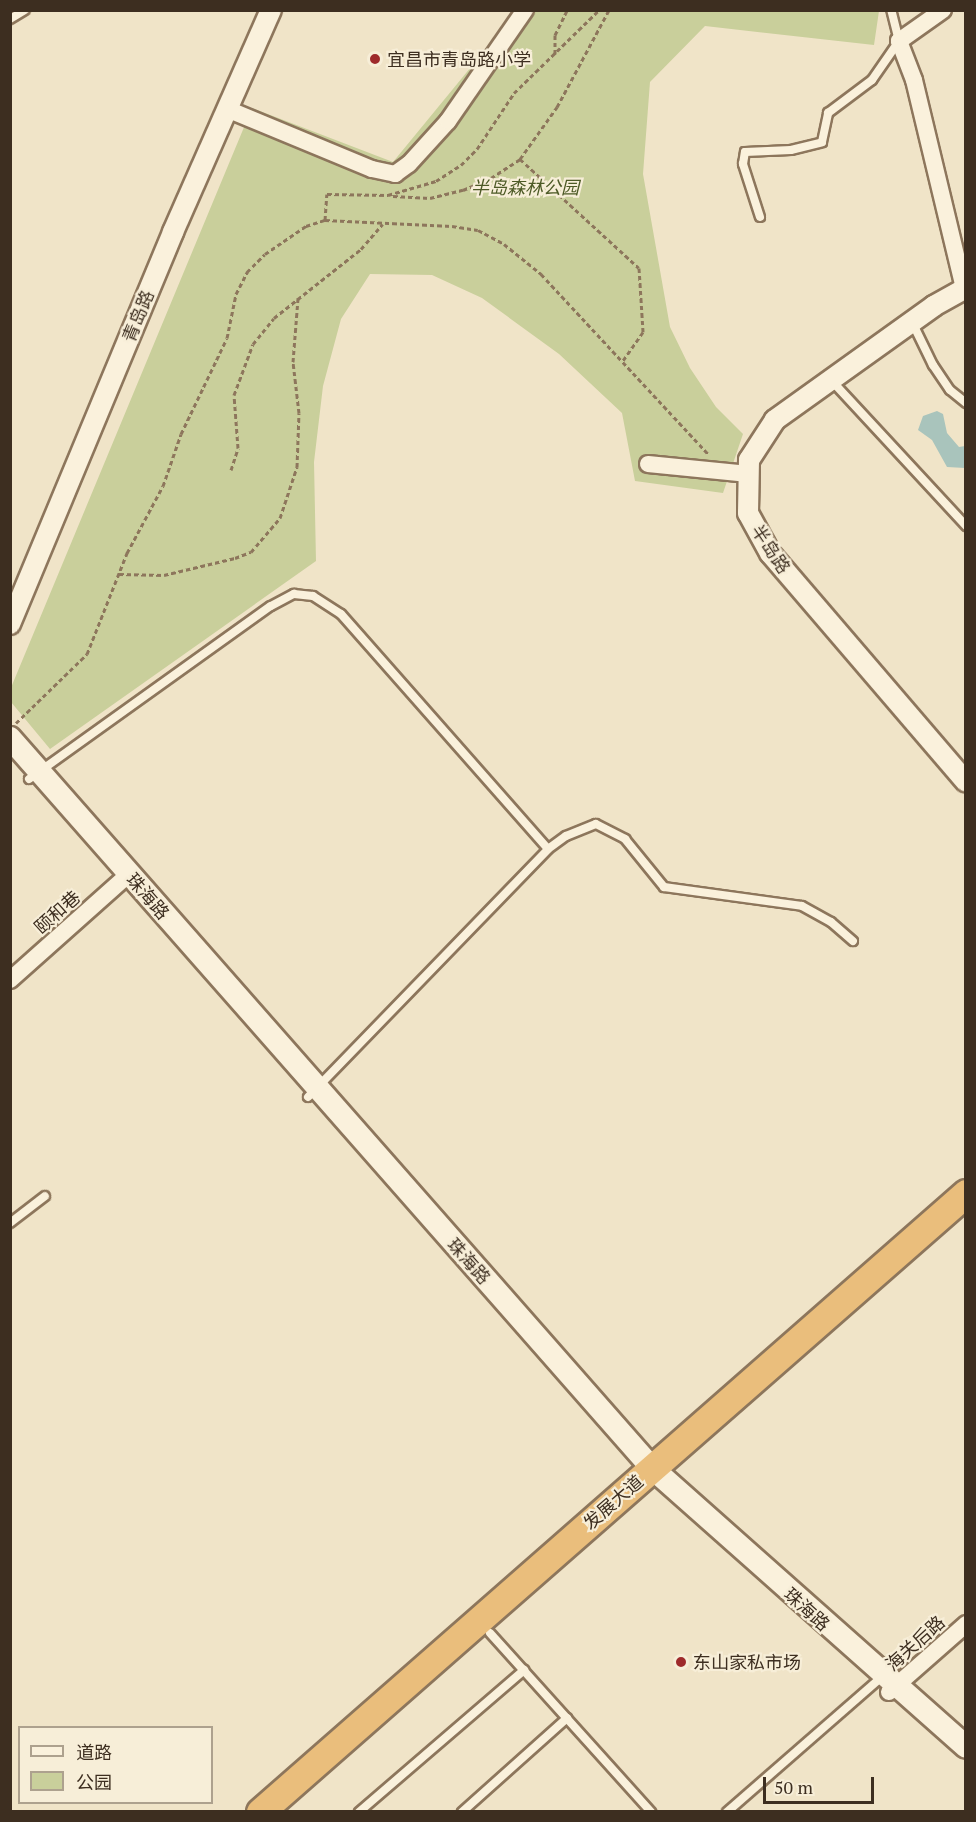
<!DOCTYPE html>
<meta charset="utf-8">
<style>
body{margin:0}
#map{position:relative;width:976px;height:1822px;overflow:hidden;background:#f0e4c8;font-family:"PT Serif","Noto Sans SC",serif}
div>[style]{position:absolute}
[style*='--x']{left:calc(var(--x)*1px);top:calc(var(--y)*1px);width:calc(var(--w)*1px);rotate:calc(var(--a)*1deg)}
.green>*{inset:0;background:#c9cf9b}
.water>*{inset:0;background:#a9c4bc}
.path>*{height:3px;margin-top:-1.5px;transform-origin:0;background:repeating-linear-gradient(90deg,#8d765c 0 4.5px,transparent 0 7.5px)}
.roads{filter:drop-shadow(2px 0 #8d765c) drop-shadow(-2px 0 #8d765c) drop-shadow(0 2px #8d765c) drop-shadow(0 -2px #8d765c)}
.service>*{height:8px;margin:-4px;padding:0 4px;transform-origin:4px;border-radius:4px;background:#faf1dc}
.minor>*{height:16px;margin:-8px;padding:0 8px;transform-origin:8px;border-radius:8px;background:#faf1dc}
.tertiary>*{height:20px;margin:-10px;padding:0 10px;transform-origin:10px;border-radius:10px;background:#faf1dc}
.secondary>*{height:22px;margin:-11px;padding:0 11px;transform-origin:11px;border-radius:11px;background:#faf1dc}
.trunk>*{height:27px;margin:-13.5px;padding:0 13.5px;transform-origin:13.5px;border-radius:13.5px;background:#eabe7c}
.dots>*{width:16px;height:16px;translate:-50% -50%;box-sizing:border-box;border:3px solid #f7eed8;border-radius:50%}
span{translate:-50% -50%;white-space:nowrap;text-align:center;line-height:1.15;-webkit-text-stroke:4.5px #f7eed8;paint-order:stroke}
.poi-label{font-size:18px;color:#3d2e20}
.left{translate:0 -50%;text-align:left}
.park-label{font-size:18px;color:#4d5a26;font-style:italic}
.street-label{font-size:18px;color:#3d2e20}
.frame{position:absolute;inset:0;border:12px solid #3d2e20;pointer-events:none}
.legend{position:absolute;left:18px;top:1726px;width:195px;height:78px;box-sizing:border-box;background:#f7eed8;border:2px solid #ada18e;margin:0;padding:8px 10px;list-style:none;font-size:18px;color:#3d2e20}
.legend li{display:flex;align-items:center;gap:12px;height:30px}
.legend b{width:30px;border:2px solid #ada18e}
.scale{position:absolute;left:763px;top:1777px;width:111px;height:27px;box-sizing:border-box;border:3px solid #3d2e20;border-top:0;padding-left:8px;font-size:18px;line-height:21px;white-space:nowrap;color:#3d2e20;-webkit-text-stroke:4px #f7eed8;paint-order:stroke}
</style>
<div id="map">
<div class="green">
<div style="clip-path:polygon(517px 11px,879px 11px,874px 45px,705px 26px,650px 82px,643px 174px,670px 327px,690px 368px,716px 407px,743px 434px,723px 493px,635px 481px,622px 413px,559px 354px,482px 298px,432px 275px,370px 274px,341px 319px,323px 386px,314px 462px,316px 561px,50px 749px,11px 702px,10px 690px,252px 108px,393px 162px)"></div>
</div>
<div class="water">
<div style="clip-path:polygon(937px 411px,943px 414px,947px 433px,959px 447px,965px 446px,965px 468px,947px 467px,932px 440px,918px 430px,923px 416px)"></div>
</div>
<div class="path">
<div style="--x:555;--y:54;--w:19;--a:-90"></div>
<div style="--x:555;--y:35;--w:28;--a:-64"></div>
<div style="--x:520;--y:159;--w:161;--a:42.5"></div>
<div style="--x:639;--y:268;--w:64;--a:86.4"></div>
<div style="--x:643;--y:332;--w:35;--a:125"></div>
<div style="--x:393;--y:196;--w:37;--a:3"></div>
<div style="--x:430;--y:198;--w:34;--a:-14"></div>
<div style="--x:463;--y:190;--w:30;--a:-23"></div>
<div style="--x:491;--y:178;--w:35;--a:-33"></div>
<div style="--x:520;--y:159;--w:64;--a:-54.6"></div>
<div style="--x:557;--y:107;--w:110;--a:-61.8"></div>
<div style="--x:325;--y:220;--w:26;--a:-86"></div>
<div style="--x:327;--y:194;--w:61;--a:0.9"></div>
<div style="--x:388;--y:195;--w:50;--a:-16.3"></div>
<div style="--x:436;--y:181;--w:30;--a:-33"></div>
<div style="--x:461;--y:165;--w:23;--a:-45"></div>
<div style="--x:477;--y:149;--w:67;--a:-56.5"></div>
<div style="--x:514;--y:93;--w:119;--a:-44.3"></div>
<div style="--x:231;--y:470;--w:23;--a:-72"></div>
<div style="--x:238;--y:448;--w:53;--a:-94.3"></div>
<div style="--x:234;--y:395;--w:54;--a:-69.6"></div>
<div style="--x:253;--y:344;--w:33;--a:-51"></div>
<div style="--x:274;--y:318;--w:111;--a:-38.4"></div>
<div style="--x:361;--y:249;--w:33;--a:-49"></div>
<div style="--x:119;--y:574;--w:45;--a:1.3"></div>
<div style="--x:164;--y:575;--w:73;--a:-13.5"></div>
<div style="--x:235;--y:558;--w:17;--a:-21"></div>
<div style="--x:251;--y:552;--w:45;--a:-49.5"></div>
<div style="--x:280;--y:518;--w:54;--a:-71.6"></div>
<div style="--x:297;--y:467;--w:54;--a:-87.9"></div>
<div style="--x:299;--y:413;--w:51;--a:-96.7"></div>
<div style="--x:293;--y:362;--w:64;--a:-85.5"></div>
<div style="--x:16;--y:723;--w:99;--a:-44.2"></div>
<div style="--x:87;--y:654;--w:109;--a:-68.4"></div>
<div style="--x:127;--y:553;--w:76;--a:-61.8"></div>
<div style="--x:163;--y:486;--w:55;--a:-70.9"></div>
<div style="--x:181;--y:434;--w:106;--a:-64.4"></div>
<div style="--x:227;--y:338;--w:45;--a:-78.4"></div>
<div style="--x:236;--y:294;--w:25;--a:-63"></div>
<div style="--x:247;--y:272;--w:25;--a:-45"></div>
<div style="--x:265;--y:254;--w:50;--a:-34.3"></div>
<div style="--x:306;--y:226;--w:20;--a:-18"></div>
<div style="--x:325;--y:220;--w:127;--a:2.7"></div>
<div style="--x:452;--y:226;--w:26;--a:9"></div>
<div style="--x:478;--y:230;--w:30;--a:28"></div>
<div style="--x:504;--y:244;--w:48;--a:39"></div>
<div style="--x:541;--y:274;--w:247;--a:47.1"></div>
</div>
<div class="roads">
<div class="service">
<div style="--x:10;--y:19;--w:17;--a:-31"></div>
<div style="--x:760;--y:217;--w:56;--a:-107.8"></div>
<div style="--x:743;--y:164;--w:12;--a:-81"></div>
<div style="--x:745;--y:152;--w:46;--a:-2.5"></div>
<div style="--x:791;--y:150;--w:32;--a:-14"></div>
<div style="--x:822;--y:142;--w:30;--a:-78"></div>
<div style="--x:828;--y:113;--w:55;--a:-36.9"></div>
<div style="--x:872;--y:80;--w:47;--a:-55.3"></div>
<div style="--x:899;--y:41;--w:32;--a:-104"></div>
<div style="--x:912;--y:322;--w:48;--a:64"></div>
<div style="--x:933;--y:365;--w:30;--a:56"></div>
<div style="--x:950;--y:390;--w:21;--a:39"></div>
<div style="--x:831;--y:380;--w:199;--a:47.2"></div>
<div style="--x:29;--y:779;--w:297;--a:-35.6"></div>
<div style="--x:271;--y:606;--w:26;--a:-28"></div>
<div style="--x:294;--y:594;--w:19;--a:6"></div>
<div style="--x:313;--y:596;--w:33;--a:33"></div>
<div style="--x:341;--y:614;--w:313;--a:48.6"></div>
<div style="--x:308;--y:1097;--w:345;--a:-45.9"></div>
<div style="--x:548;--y:849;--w:22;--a:-36"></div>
<div style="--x:566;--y:836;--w:32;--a:-22"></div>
<div style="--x:596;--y:824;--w:33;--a:27"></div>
<div style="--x:625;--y:839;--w:62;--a:50.9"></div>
<div style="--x:664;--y:887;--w:139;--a:7.8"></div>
<div style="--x:802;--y:906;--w:33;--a:29"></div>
<div style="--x:831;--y:922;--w:29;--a:41"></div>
<div style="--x:10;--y:1223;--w:44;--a:-37.6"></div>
<div style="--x:490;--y:1633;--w:241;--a:48"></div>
<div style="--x:359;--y:1812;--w:218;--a:-40.7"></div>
<div style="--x:462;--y:1812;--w:141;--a:-41.8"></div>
<div style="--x:727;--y:1812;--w:199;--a:-41.1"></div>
</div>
<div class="minor">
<div style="--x:943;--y:10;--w:54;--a:144.8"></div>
<div style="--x:899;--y:41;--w:42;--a:69"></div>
<div style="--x:914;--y:80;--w:215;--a:76.5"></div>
<div style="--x:227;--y:109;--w:157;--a:22.5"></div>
<div style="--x:372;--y:169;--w:24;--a:12"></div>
<div style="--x:395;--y:174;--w:17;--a:-36"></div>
<div style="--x:409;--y:164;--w:58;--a:-47.8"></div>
<div style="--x:448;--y:121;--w:135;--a:-55.3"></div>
<div style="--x:648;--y:464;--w:101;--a:5.7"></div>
<div style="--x:10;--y:980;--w:159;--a:-41.7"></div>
<div style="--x:889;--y:1692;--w:103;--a:-41.4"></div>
</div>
<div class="tertiary">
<div style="--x:966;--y:288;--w:37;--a:151"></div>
<div style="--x:934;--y:306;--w:196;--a:144.4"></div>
<div style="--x:775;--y:420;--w:48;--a:123"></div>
<div style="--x:749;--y:460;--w:53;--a:91.1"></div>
<div style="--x:748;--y:513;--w:46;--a:61.2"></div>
<div style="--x:770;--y:553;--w:301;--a:49.4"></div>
<div style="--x:10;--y:624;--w:425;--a:-67.4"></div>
<div style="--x:173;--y:232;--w:243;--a:-66.2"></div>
</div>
<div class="secondary">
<div style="--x:10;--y:738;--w:972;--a:48.67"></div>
<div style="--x:652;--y:1468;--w:420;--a:41.6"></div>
</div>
<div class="trunk">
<div style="--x:260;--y:1812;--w:939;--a:-41.24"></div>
</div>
</div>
<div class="dots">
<div style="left:375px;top:59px;background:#9e2a2b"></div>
<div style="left:681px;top:1662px;background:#9e2a2b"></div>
</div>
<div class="poi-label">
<span class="left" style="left:387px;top:59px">宜昌市青岛路小学</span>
<span class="left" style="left:693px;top:1662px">东山家私市场</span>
</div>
<div class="park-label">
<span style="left:525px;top:187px">半岛森林公园</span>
</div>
<div class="street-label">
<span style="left:138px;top:316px;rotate:-68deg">青岛路</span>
<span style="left:771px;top:549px;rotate:56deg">半岛路</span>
<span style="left:148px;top:896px;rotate:49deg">珠海路</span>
<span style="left:57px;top:912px;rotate:-42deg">颐和巷</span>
<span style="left:469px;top:1261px;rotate:48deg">珠海路</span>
<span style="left:613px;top:1502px;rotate:-41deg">发展大道</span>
<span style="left:807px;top:1609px;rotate:42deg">珠海路</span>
<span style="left:915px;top:1643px;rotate:-42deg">海关后路</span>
</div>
<div class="frame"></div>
<ul class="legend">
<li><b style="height:8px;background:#faf1dc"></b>道路</li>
<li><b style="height:16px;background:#c9cf9b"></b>公园</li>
</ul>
<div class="scale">50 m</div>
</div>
